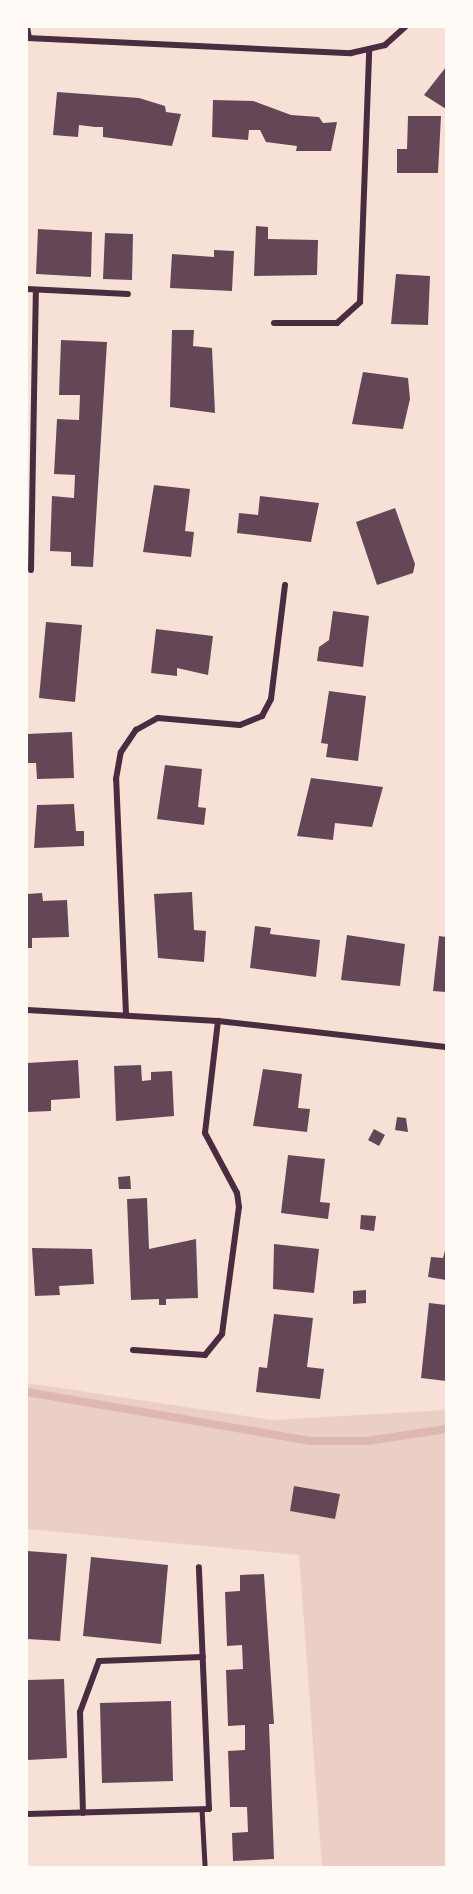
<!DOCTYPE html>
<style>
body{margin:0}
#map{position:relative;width:473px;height:1894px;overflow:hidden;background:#f7e1d7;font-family:"IBM Plex Sans",sans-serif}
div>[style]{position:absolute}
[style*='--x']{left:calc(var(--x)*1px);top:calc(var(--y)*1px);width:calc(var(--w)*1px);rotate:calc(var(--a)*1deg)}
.green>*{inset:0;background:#ebcfc5}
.stream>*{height:8px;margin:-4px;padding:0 4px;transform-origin:4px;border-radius:4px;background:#dcb8b0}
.building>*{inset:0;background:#644757}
.service>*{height:4.5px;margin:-2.25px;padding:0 2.25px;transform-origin:2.25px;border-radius:2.25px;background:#4a2c40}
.minor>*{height:6px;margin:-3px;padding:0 3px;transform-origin:3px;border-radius:3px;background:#4a2c40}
span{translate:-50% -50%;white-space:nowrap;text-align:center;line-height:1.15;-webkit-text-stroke:4.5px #fffaf5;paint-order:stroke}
.frame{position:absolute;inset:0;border:28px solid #fffaf5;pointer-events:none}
</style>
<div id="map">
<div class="green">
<div style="clip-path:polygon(27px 1383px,273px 1420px,446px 1410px,446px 1867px,322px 1867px,299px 1555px,27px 1529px)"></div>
</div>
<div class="stream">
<div style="--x:27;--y:1392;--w:288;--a:9.8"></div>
<div style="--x:311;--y:1441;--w:56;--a:0"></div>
<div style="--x:367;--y:1441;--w:80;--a:-8.6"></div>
</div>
<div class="building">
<div style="clip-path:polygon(446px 67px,446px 109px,424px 95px)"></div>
<div style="clip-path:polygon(57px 92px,139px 98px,165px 106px,166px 112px,181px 114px,172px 146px,103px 137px,103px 127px,95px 127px,79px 125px,78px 137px,53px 135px)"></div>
<div style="clip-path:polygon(213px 100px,253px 101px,291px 115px,319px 117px,323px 123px,337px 122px,331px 151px,296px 151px,297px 146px,266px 142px,260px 130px,249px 130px,248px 140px,212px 137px)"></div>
<div style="clip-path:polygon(408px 116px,441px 116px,438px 173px,397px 173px,397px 149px,407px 149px)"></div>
<div style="clip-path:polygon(256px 226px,268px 227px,268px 239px,318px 240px,317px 275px,254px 276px)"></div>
<div style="clip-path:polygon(38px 229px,92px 232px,91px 277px,36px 274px)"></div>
<div style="clip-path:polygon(105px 233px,133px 234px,132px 280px,103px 279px)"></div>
<div style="clip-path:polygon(214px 250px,234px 251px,232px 291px,170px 288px,172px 254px,214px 257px)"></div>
<div style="clip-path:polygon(396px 274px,430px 276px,428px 325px,391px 324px)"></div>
<div style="clip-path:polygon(172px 330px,194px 330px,193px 346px,212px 348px,215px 413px,170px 407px)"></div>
<div style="clip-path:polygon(61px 340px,107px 342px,93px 567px,71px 566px,71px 552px,50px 551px,52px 496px,74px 498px,75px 475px,54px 474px,57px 419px,79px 420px,80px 395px,59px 395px)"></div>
<div style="clip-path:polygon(363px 372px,408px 378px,410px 399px,403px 429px,352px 424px)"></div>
<div style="clip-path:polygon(154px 485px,190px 489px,185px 531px,194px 532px,191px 557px,143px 552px)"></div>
<div style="clip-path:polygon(260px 496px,319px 503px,311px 542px,237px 533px,239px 513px,258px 515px)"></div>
<div style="clip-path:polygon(395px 508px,415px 564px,413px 573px,377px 585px,356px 522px)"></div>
<div style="clip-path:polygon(333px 611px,369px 616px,363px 667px,317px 661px,319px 647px,329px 640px)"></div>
<div style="clip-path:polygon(46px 622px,82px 625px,75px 702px,39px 698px)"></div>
<div style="clip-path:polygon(156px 629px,213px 636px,208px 675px,177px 668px,177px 676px,151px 673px)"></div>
<div style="clip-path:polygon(329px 691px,366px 696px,358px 761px,326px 757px,328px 744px,321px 743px)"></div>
<div style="clip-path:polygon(72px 732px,74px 778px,37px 779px,36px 763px,27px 763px,27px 734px)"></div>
<div style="clip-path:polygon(165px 765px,202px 769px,198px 807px,206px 808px,204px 825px,157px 819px)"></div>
<div style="clip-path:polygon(311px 778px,383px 787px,372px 827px,335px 823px,333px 840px,297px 836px)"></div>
<div style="clip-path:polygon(74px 804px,76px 831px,84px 831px,84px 846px,34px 848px,37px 805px)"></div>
<div style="clip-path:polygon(192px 892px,194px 930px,206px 931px,204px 962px,158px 958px,154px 894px)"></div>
<div style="clip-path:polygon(42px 893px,43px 901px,67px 900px,69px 937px,32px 938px,32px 948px,27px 948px,27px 894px)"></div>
<div style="clip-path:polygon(255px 926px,271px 928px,270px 934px,320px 940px,316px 977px,250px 968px)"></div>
<div style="clip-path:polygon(347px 935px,405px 944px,400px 986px,341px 980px)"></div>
<div style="clip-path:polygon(439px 936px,446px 937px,446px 992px,433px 991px)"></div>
<div style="clip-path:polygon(78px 1060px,80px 1098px,51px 1100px,51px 1111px,27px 1112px,27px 1063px)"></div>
<div style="clip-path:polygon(141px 1065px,142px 1081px,151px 1080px,151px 1072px,172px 1071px,174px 1116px,116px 1121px,114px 1066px)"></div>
<div style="clip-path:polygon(263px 1069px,302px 1074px,298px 1108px,310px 1109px,307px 1132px,253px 1126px)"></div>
<div style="clip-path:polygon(397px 1117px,406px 1118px,408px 1132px,395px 1130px)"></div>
<div style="clip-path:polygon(374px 1129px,385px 1135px,379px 1146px,368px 1140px)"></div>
<div style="clip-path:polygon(288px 1155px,325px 1159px,320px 1202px,330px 1203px,328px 1219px,281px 1213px)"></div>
<div style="clip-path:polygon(130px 1176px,131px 1189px,119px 1189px,118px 1177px)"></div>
<div style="clip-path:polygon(147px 1198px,149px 1249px,196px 1239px,198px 1298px,166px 1299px,166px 1305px,159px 1305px,159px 1299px,131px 1300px,127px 1199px)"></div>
<div style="clip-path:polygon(361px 1215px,376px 1216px,374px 1231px,360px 1229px)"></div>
<div style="clip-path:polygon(274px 1244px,319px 1249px,314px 1293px,273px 1289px)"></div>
<div style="clip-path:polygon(446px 1247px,446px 1280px,428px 1277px,431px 1257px,443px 1258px)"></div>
<div style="clip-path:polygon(32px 1248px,92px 1249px,94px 1284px,59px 1286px,60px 1295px,35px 1296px)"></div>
<div style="clip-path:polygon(366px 1290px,366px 1303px,353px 1304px,353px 1291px)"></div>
<div style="clip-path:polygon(429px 1303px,446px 1305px,446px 1381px,421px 1378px)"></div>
<div style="clip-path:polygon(274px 1314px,313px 1318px,307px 1367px,324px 1369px,320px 1399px,256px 1392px,259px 1367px,267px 1368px)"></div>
<div style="clip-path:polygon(294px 1486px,340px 1494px,335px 1519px,290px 1511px)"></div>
<div style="clip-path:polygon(27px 1551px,67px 1554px,60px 1641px,27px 1639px)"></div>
<div style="clip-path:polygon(91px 1557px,168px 1565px,161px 1644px,83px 1636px)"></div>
<div style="clip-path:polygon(264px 1574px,274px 1724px,269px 1724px,274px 1859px,233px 1861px,232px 1833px,248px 1832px,247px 1807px,230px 1807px,228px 1751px,245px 1750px,245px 1725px,228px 1726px,226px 1670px,243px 1669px,242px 1645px,227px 1646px,225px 1592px,240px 1591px,240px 1575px)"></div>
<div style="clip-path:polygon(64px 1679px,67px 1758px,27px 1760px,27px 1680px)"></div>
<div style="clip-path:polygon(171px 1701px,173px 1781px,102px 1783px,100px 1703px)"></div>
</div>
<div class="service">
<div style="--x:202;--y:1809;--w:56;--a:86.9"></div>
</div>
<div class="minor">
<div style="--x:27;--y:27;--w:11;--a:80"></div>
<div style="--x:27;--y:38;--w:324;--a:2.7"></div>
<div style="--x:351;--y:53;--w:35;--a:-13"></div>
<div style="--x:385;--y:45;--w:27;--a:-42"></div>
<div style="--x:27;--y:289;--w:101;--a:2.8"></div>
<div style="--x:274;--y:323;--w:63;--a:0"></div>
<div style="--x:337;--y:323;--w:31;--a:-42"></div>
<div style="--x:360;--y:302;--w:251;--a:-87.9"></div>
<div style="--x:31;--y:570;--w:280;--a:-89"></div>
<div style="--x:27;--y:1010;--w:191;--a:3.3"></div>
<div style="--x:218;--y:1021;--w:229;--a:6.5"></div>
<div style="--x:126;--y:1014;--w:235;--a:-92.4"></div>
<div style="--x:116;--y:779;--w:27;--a:-80"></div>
<div style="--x:121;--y:752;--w:27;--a:-56"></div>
<div style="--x:136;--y:730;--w:25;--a:-29"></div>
<div style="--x:158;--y:718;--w:82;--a:4.9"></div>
<div style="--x:240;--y:725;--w:24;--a:-22"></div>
<div style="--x:262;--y:716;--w:19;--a:-62"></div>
<div style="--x:271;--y:699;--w:115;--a:-83"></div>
<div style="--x:133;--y:1350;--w:72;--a:4"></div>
<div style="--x:205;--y:1355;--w:27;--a:-51"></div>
<div style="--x:222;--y:1334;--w:128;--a:-82.4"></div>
<div style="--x:239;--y:1207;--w:14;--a:-98"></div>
<div style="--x:237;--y:1193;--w:68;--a:-118.1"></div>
<div style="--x:205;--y:1133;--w:113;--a:-83.4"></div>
<div style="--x:83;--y:1813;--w:101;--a:-91.7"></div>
<div style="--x:80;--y:1712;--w:54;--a:-69.6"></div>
<div style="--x:99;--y:1661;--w:104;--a:-2.2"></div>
<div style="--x:27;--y:1814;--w:182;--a:-1.6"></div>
<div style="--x:209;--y:1809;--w:242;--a:-92.4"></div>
</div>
<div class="frame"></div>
</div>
